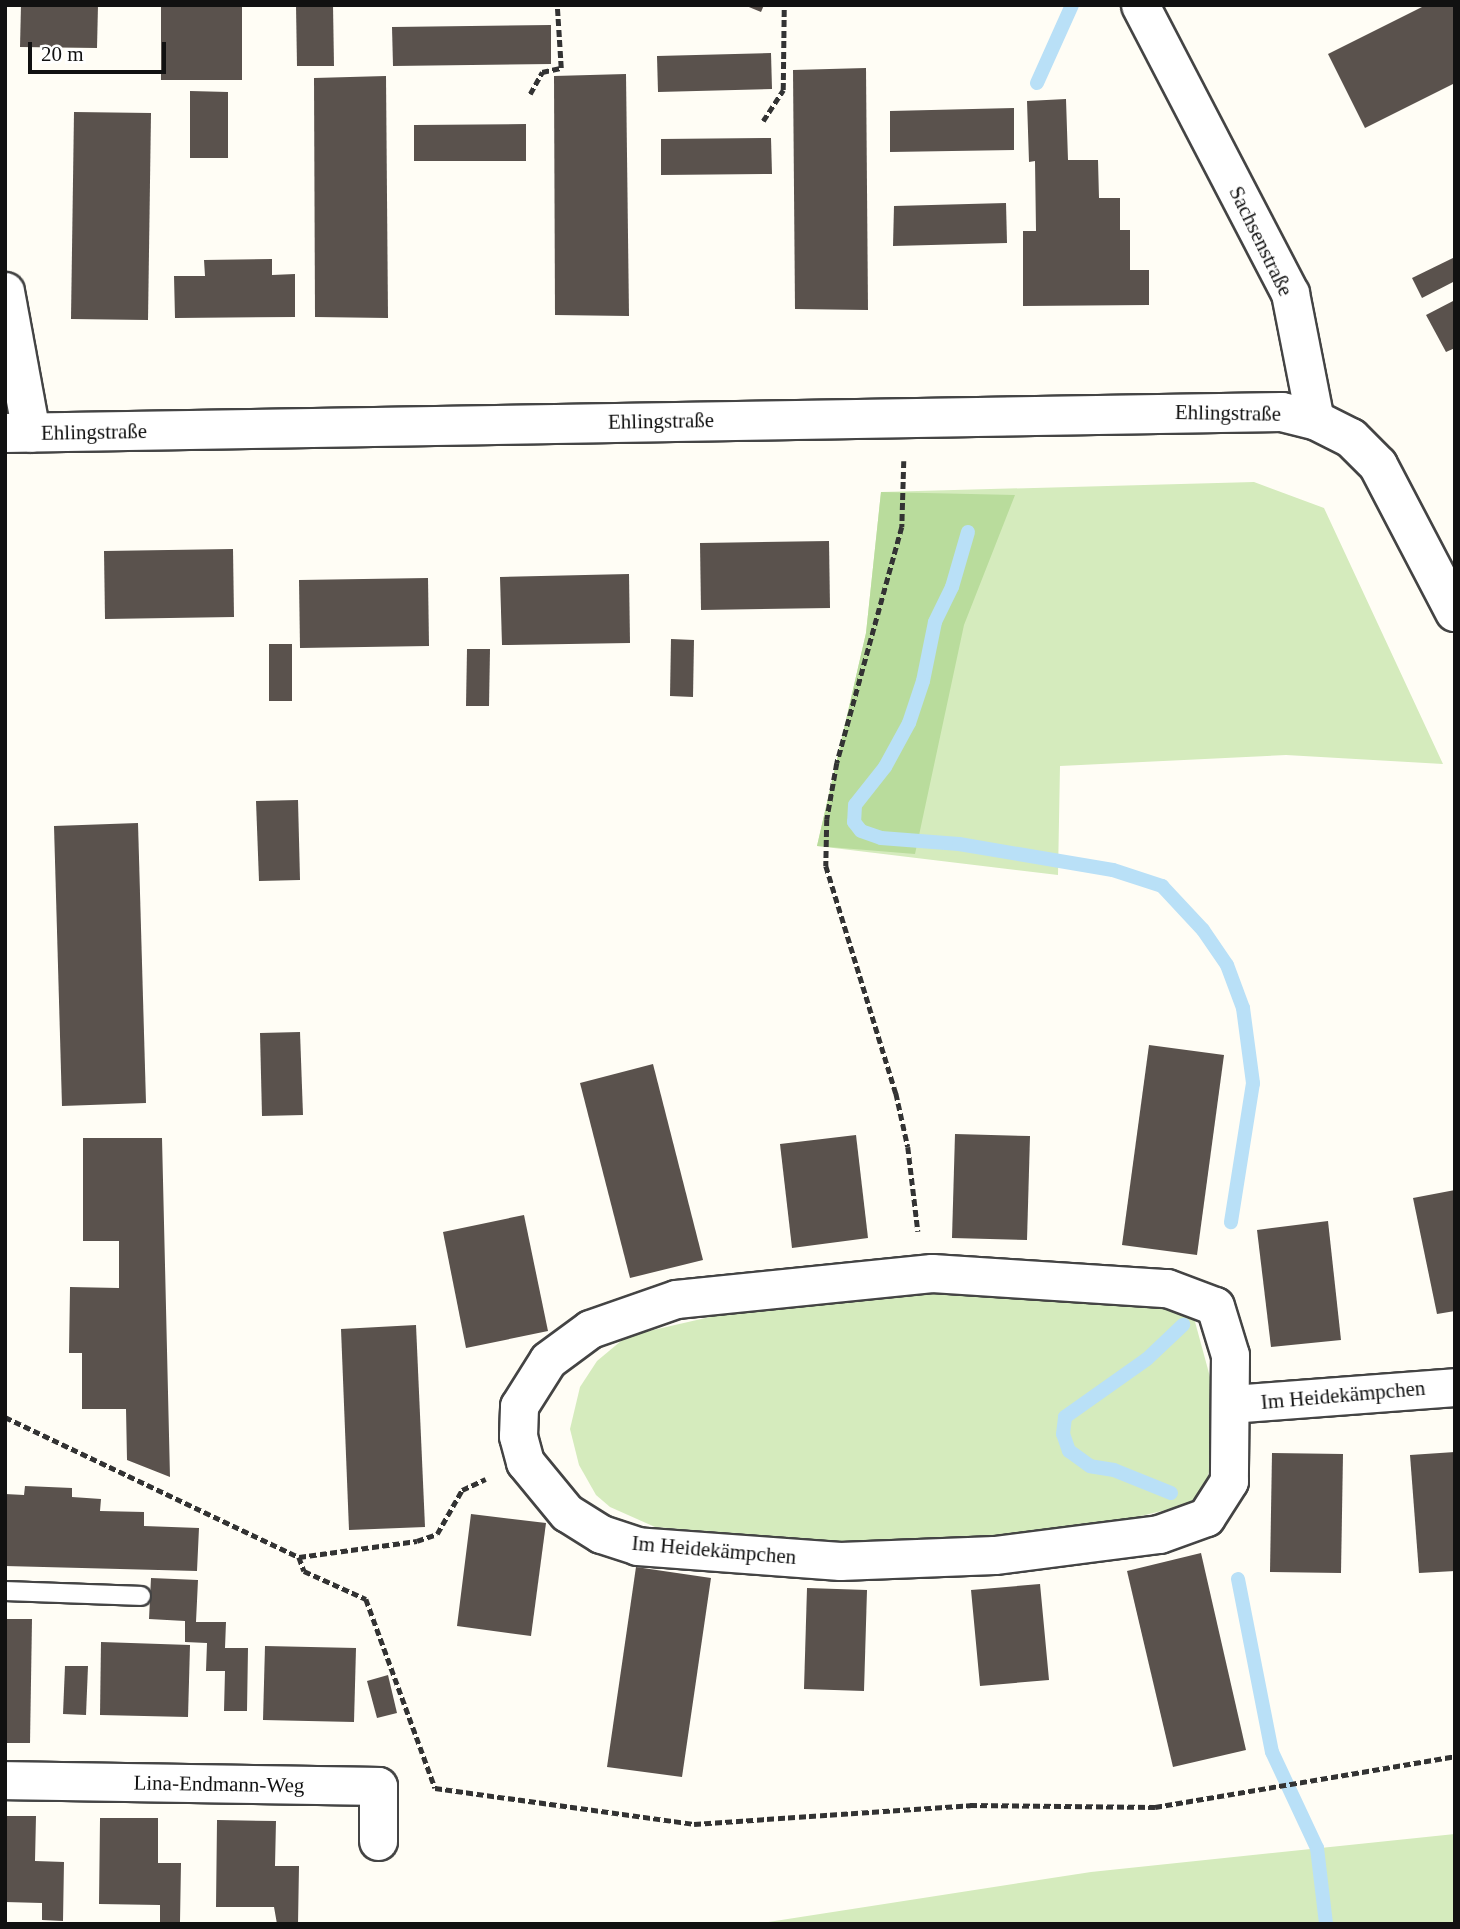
<!DOCTYPE html>
<meta charset="utf-8">
<style>
body{margin:0}
#map{position:relative;width:1460px;height:1929px;overflow:hidden;background:#fffdf5;font-family:Georgia,serif}
div>[style]{position:absolute}
[style*='--x']{left:calc(var(--x)*1px);top:calc(var(--y)*1px);width:calc(var(--w)*1px);rotate:calc(var(--a)*1deg)}
.green>*{inset:0;background:#d5ebbd}
.forest>*{inset:0;background:#b9dc9c}
.stream>*{height:14px;margin:-7px;padding:0 7px;transform-origin:7px;border-radius:7px;background:#b9e0f7}
.building>*{inset:0;background:#5a524d}
.path>*{height:4.5px;margin-top:-2.25px;transform-origin:0;background:repeating-linear-gradient(90deg,#333 0 7px,transparent 0 10.5px)}
.roads{filter:drop-shadow(2px 0 #444) drop-shadow(-2px 0 #444) drop-shadow(0 2px #444) drop-shadow(0 -2px #444)}
.service>*{height:18px;margin:-9px;padding:0 9px;transform-origin:9px;border-radius:9px;background:#fff}
.minor>*{height:37px;margin:-18.5px;padding:0 18.5px;transform-origin:18.5px;border-radius:18.5px;background:#fff}
.tertiary>*{height:38px;margin:-19px;padding:0 19px;transform-origin:19px;border-radius:19px;background:#fff}
span{translate:-50% -50%;white-space:nowrap;text-align:center;line-height:1.15;-webkit-text-stroke:7px #fff;paint-order:stroke}
.street-label{font-size:21px;color:#111}
.frame{position:absolute;inset:0;border:7px solid #111;pointer-events:none}
.scale{position:absolute;left:28px;top:42px;width:138px;height:32px;box-sizing:border-box;border:4px solid #111;border-top:0;padding-left:9px;font-size:21px;line-height:24px;white-space:nowrap;color:#111;-webkit-text-stroke:5px #fff;paint-order:stroke}
</style>
<div id="map">
<div class="green">
<div style="clip-path:polygon(1254px 482px,1324px 508px,1443px 764px,1286px 755px,1060px 766px,1058px 875px,817px 846px,866px 633px,881px 492px)"></div>
<div style="clip-path:polygon(1023px 1289px,1173px 1307px,1194px 1318px,1210px 1377px,1209px 1471px,1203px 1501px,1083px 1530px,948px 1543px,856px 1543px,655px 1527px,610px 1507px,596px 1495px,579px 1465px,570px 1429px,580px 1387px,597px 1361px,627px 1336px,736px 1311px,905px 1290px)"></div>
<div style="clip-path:polygon(1455px 1834px,1455px 1924px,755px 1924px,1091px 1872px)"></div>
</div>
<div class="forest">
<div style="clip-path:polygon(881px 492px,1015px 495px,964px 625px,915px 854px,817px 846px,866px 633px)"></div>
</div>
<div class="stream">
<div style="--x:1037;--y:83;--w:85;--a:-65.8"></div>
<div style="--x:968;--y:532;--w:57;--a:106.2"></div>
<div style="--x:952;--y:587;--w:39;--a:116"></div>
<div style="--x:935;--y:622;--w:60;--a:101.5"></div>
<div style="--x:923;--y:681;--w:44;--a:108.4"></div>
<div style="--x:909;--y:723;--w:50;--a:118.6"></div>
<div style="--x:885;--y:767;--w:48;--a:128.3"></div>
<div style="--x:855;--y:805;--w:17;--a:93"></div>
<div style="--x:854;--y:822;--w:11;--a:52"></div>
<div style="--x:861;--y:831;--w:21;--a:19"></div>
<div style="--x:881;--y:838;--w:78;--a:4.4"></div>
<div style="--x:959;--y:844;--w:156;--a:9.6"></div>
<div style="--x:1113;--y:870;--w:52;--a:18.1"></div>
<div style="--x:1162;--y:886;--w:60;--a:47"></div>
<div style="--x:1203;--y:930;--w:42;--a:55.6"></div>
<div style="--x:1227;--y:965;--w:46;--a:69.6"></div>
<div style="--x:1243;--y:1008;--w:76;--a:82.4"></div>
<div style="--x:1253;--y:1083;--w:141;--a:99"></div>
<div style="--x:1171;--y:1493;--w:61;--a:-158"></div>
<div style="--x:1114;--y:1470;--w:24;--a:-171"></div>
<div style="--x:1090;--y:1466;--w:26;--a:-144"></div>
<div style="--x:1069;--y:1451;--w:18;--a:-109"></div>
<div style="--x:1063;--y:1434;--w:17;--a:-83"></div>
<div style="--x:1065;--y:1417;--w:100;--a:-35.3"></div>
<div style="--x:1147;--y:1359;--w:50;--a:-43.4"></div>
<div style="--x:1238;--y:1579;--w:176;--a:78.9"></div>
<div style="--x:1272;--y:1752;--w:106;--a:64.9"></div>
<div style="--x:1317;--y:1848;--w:77;--a:83.2"></div>
</div>
<div class="building">
<div style="clip-path:polygon(21px 5px,98px 5px,97px 48px,20px 47px)"></div>
<div style="clip-path:polygon(161px 5px,242px 5px,242px 80px,161px 80px)"></div>
<div style="clip-path:polygon(296px 5px,333px 5px,334px 66px,297px 66px)"></div>
<div style="clip-path:polygon(744px 5px,764px 5px,761px 12px)"></div>
<div style="clip-path:polygon(1426px 5px,1455px 5px,1455px 83px,1365px 128px,1328px 54px)"></div>
<div style="clip-path:polygon(551px 25px,551px 64px,393px 66px,392px 27px)"></div>
<div style="clip-path:polygon(771px 53px,772px 89px,658px 92px,657px 56px)"></div>
<div style="clip-path:polygon(866px 68px,868px 310px,795px 309px,793px 70px)"></div>
<div style="clip-path:polygon(626px 74px,629px 316px,555px 315px,554px 76px)"></div>
<div style="clip-path:polygon(386px 76px,388px 318px,315px 317px,314px 78px)"></div>
<div style="clip-path:polygon(190px 91px,228px 92px,228px 158px,190px 158px)"></div>
<div style="clip-path:polygon(1066px 99px,1068px 160px,1098px 160px,1099px 198px,1120px 198px,1120px 230px,1130px 230px,1130px 270px,1149px 270px,1149px 305px,1023px 306px,1023px 231px,1036px 231px,1035px 161px,1029px 162px,1027px 101px)"></div>
<div style="clip-path:polygon(1014px 108px,1014px 150px,890px 152px,890px 111px)"></div>
<div style="clip-path:polygon(74px 112px,151px 113px,148px 320px,71px 319px)"></div>
<div style="clip-path:polygon(526px 124px,526px 161px,414px 161px,414px 125px)"></div>
<div style="clip-path:polygon(771px 138px,772px 174px,661px 175px,661px 139px)"></div>
<div style="clip-path:polygon(1006px 203px,1007px 243px,893px 246px,894px 206px)"></div>
<div style="clip-path:polygon(1455px 257px,1455px 281px,1422px 298px,1412px 278px)"></div>
<div style="clip-path:polygon(272px 259px,272px 275px,295px 274px,295px 317px,175px 318px,174px 276px,205px 276px,204px 260px)"></div>
<div style="clip-path:polygon(1455px 300px,1455px 348px,1446px 352px,1426px 315px)"></div>
<div style="clip-path:polygon(829px 541px,830px 608px,701px 610px,700px 543px)"></div>
<div style="clip-path:polygon(233px 549px,234px 617px,105px 619px,104px 551px)"></div>
<div style="clip-path:polygon(629px 574px,630px 643px,502px 645px,500px 577px)"></div>
<div style="clip-path:polygon(428px 578px,429px 646px,300px 648px,299px 580px)"></div>
<div style="clip-path:polygon(671px 639px,694px 640px,693px 697px,670px 696px)"></div>
<div style="clip-path:polygon(269px 644px,292px 644px,292px 701px,269px 701px)"></div>
<div style="clip-path:polygon(467px 649px,490px 649px,489px 706px,466px 706px)"></div>
<div style="clip-path:polygon(298px 800px,300px 880px,259px 881px,256px 801px)"></div>
<div style="clip-path:polygon(138px 823px,146px 1103px,62px 1106px,54px 826px)"></div>
<div style="clip-path:polygon(300px 1032px,303px 1115px,262px 1116px,260px 1033px)"></div>
<div style="clip-path:polygon(1149px 1045px,1224px 1055px,1197px 1255px,1122px 1245px)"></div>
<div style="clip-path:polygon(653px 1064px,703px 1260px,630px 1278px,580px 1083px)"></div>
<div style="clip-path:polygon(955px 1134px,1030px 1136px,1027px 1240px,952px 1238px)"></div>
<div style="clip-path:polygon(856px 1135px,868px 1238px,792px 1248px,780px 1144px)"></div>
<div style="clip-path:polygon(83px 1138px,162px 1138px,170px 1477px,127px 1460px,126px 1409px,82px 1409px,82px 1353px,69px 1353px,70px 1287px,119px 1288px,119px 1241px,83px 1241px)"></div>
<div style="clip-path:polygon(1455px 1190px,1455px 1311px,1437px 1314px,1413px 1198px)"></div>
<div style="clip-path:polygon(524px 1215px,548px 1331px,466px 1348px,443px 1232px)"></div>
<div style="clip-path:polygon(1328px 1221px,1341px 1340px,1271px 1347px,1257px 1230px)"></div>
<div style="clip-path:polygon(416px 1325px,425px 1527px,349px 1530px,341px 1329px)"></div>
<div style="clip-path:polygon(1455px 1452px,1455px 1571px,1419px 1573px,1410px 1455px)"></div>
<div style="clip-path:polygon(1272px 1453px,1343px 1454px,1341px 1573px,1270px 1572px)"></div>
<div style="clip-path:polygon(25px 1486px,72px 1488px,72px 1497px,101px 1499px,100px 1511px,144px 1512px,144px 1526px,199px 1528px,197px 1571px,5px 1566px,5px 1494px,24px 1495px)"></div>
<div style="clip-path:polygon(471px 1514px,546px 1523px,531px 1636px,457px 1626px)"></div>
<div style="clip-path:polygon(1201px 1553px,1246px 1750px,1173px 1767px,1127px 1571px)"></div>
<div style="clip-path:polygon(636px 1567px,711px 1578px,682px 1777px,607px 1767px)"></div>
<div style="clip-path:polygon(151px 1578px,198px 1580px,196px 1622px,226px 1622px,225px 1648px,248px 1648px,247px 1711px,224px 1711px,225px 1671px,206px 1671px,207px 1643px,185px 1642px,185px 1621px,149px 1619px)"></div>
<div style="clip-path:polygon(1040px 1584px,1049px 1680px,980px 1686px,971px 1590px)"></div>
<div style="clip-path:polygon(807px 1588px,867px 1590px,864px 1691px,804px 1689px)"></div>
<div style="clip-path:polygon(5px 1619px,32px 1619px,30px 1743px,5px 1743px)"></div>
<div style="clip-path:polygon(101px 1642px,190px 1645px,188px 1717px,100px 1715px)"></div>
<div style="clip-path:polygon(265px 1646px,356px 1648px,354px 1722px,263px 1720px)"></div>
<div style="clip-path:polygon(65px 1666px,88px 1666px,86px 1715px,63px 1714px)"></div>
<div style="clip-path:polygon(388px 1675px,397px 1713px,377px 1718px,367px 1681px)"></div>
<div style="clip-path:polygon(5px 1816px,36px 1816px,35px 1861px,64px 1862px,63px 1921px,42px 1920px,42px 1903px,5px 1902px)"></div>
<div style="clip-path:polygon(100px 1818px,158px 1818px,158px 1863px,181px 1863px,180px 1922px,160px 1922px,160px 1905px,99px 1904px)"></div>
<div style="clip-path:polygon(217px 1820px,276px 1821px,275px 1866px,299px 1866px,298px 1924px,277px 1924px,274px 1907px,216px 1907px)"></div>
</div>
<div class="path">
<div style="--x:530;--y:94;--w:25;--a:-61"></div>
<div style="--x:542;--y:72;--w:19;--a:-12"></div>
<div style="--x:561;--y:68;--w:63;--a:-93.6"></div>
<div style="--x:763;--y:121;--w:37;--a:-57"></div>
<div style="--x:783;--y:90;--w:85;--a:-89.3"></div>
<div style="--x:904;--y:461;--w:66;--a:91.7"></div>
<div style="--x:902;--y:527;--w:245;--a:105.4"></div>
<div style="--x:837;--y:763;--w:57;--a:100.1"></div>
<div style="--x:827;--y:819;--w:47;--a:91.2"></div>
<div style="--x:826;--y:866;--w:238;--a:72.9"></div>
<div style="--x:896;--y:1093;--w:55;--a:77.5"></div>
<div style="--x:908;--y:1147;--w:85;--a:83.2"></div>
<div style="--x:5;--y:1417;--w:326;--a:25.5"></div>
<div style="--x:299;--y:1557;--w:119;--a:-7.7"></div>
<div style="--x:417;--y:1541;--w:21;--a:-19"></div>
<div style="--x:437;--y:1534;--w:51;--a:-60.4"></div>
<div style="--x:462;--y:1490;--w:26;--a:-25"></div>
<div style="--x:299;--y:1557;--w:15;--a:70"></div>
<div style="--x:304;--y:1571;--w:68;--a:24.3"></div>
<div style="--x:366;--y:1599;--w:201;--a:69.9"></div>
<div style="--x:435;--y:1788;--w:261;--a:7.9"></div>
<div style="--x:694;--y:1824;--w:277;--a:-3.9"></div>
<div style="--x:970;--y:1805;--w:185;--a:0.6"></div>
<div style="--x:1155;--y:1807;--w:304;--a:-9.6"></div>
</div>
<div class="roads">
<div class="service">
<div style="--x:5;--y:1591;--w:136;--a:2.1"></div>
</div>
<div class="minor">
<div style="--x:1140;--y:5;--w:325;--a:62.5"></div>
<div style="--x:1290;--y:293;--w:129;--a:78.9"></div>
<div style="--x:5;--y:291;--w:144;--a:79.6"></div>
<div style="--x:932;--y:1273;--w:235;--a:3.7"></div>
<div style="--x:1167;--y:1288;--w:51;--a:20.6"></div>
<div style="--x:1215;--y:1306;--w:51;--a:73"></div>
<div style="--x:1230;--y:1355;--w:126;--a:90.5"></div>
<div style="--x:1229;--y:1481;--w:43;--a:122.6"></div>
<div style="--x:1206;--y:1517;--w:50;--a:160.1"></div>
<div style="--x:1159;--y:1534;--w:166;--a:172.7"></div>
<div style="--x:994;--y:1555;--w:154;--a:177.8"></div>
<div style="--x:840;--y:1561;--w:203;--a:-175.8"></div>
<div style="--x:638;--y:1546;--w:39;--a:-162"></div>
<div style="--x:601;--y:1534;--w:40;--a:-148"></div>
<div style="--x:567;--y:1513;--w:66;--a:-129.5"></div>
<div style="--x:525;--y:1462;--w:27;--a:-105"></div>
<div style="--x:518;--y:1436;--w:30;--a:-88"></div>
<div style="--x:519;--y:1406;--w:54;--a:-57.8"></div>
<div style="--x:548;--y:1360;--w:52;--a:-36.4"></div>
<div style="--x:590;--y:1329;--w:91;--a:-19.2"></div>
<div style="--x:676;--y:1299;--w:257;--a:-5.8"></div>
<div style="--x:1231;--y:1404;--w:225;--a:-4.3"></div>
<div style="--x:5;--y:1780;--w:373;--a:0.9"></div>
<div style="--x:378;--y:1786;--w:55;--a:90"></div>
</div>
<div class="tertiary">
<div style="--x:5;--y:433;--w:1277;--a:-0.94"></div>
<div style="--x:1282;--y:412;--w:34;--a:14"></div>
<div style="--x:1315;--y:420;--w:40;--a:26.6"></div>
<div style="--x:1351;--y:438;--w:38;--a:45"></div>
<div style="--x:1378;--y:465;--w:166;--a:62.4"></div>
</div>
</div>
<div class="street-label">
<span style="left:1261px;top:241px;rotate:64deg">Sachsenstraße</span>
<span style="left:1228px;top:413px;rotate:1deg">Ehlingstraße</span>
<span style="left:661px;top:421px;rotate:-1deg">Ehlingstraße</span>
<span style="left:94px;top:432px;rotate:-1deg">Ehlingstraße</span>
<span style="left:1343px;top:1395px;rotate:-5deg">Im Heidekämpchen</span>
<span style="left:714px;top:1550px;rotate:5deg">Im Heidekämpchen</span>
<span style="left:219px;top:1784px;rotate:1deg">Lina-Endmann-Weg</span>
</div>
<div class="frame"></div>
<div class="scale">20 m</div>
</div>
